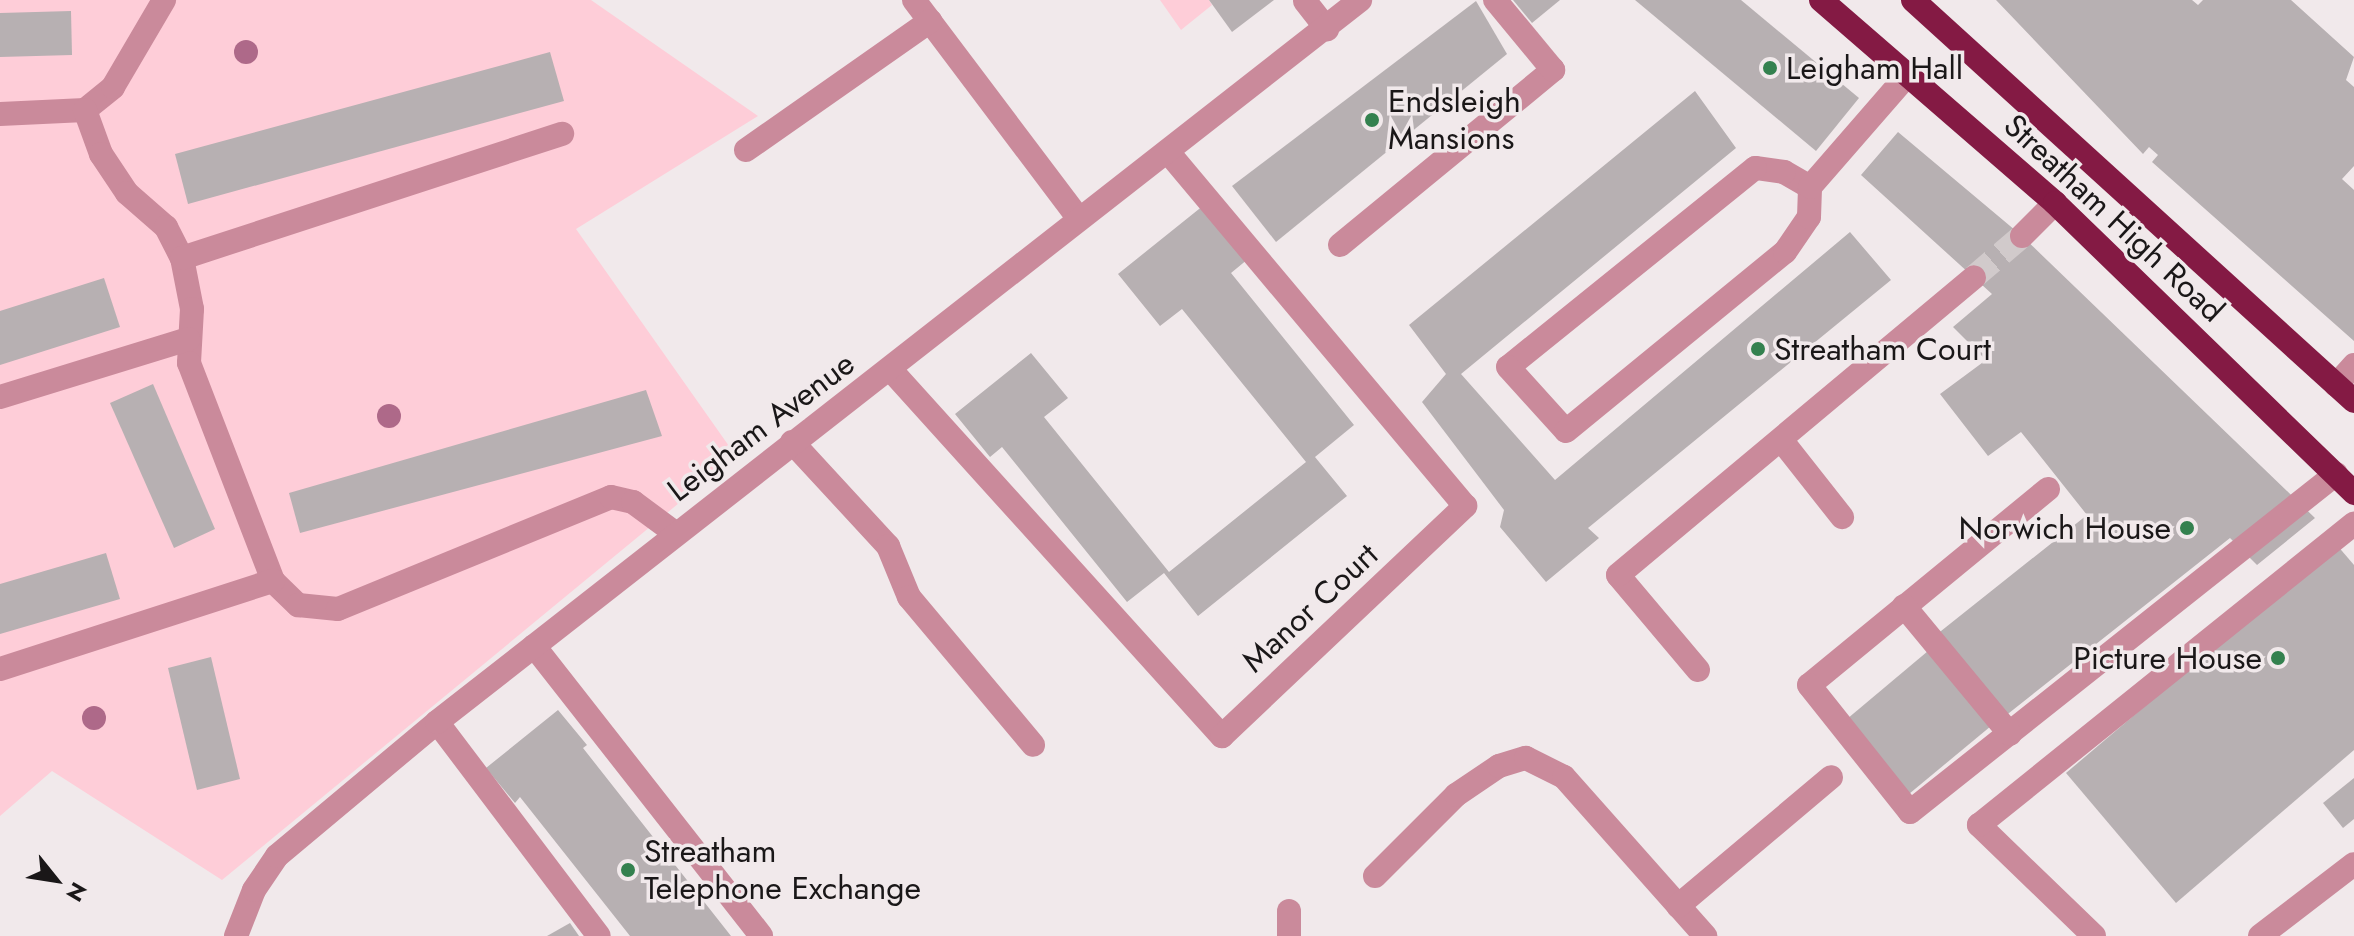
<!DOCTYPE html>
<style>
body{margin:0}
#map{position:relative;width:2354px;height:936px;overflow:hidden;background:#f1e9eb;font-family:Jost,sans-serif}
div>[style]{position:absolute}
[style*='--x']{left:calc(var(--x)*1px);top:calc(var(--y)*1px);width:calc(var(--w)*1px);rotate:calc(var(--a)*1deg)}
.green>*{inset:0;background:#fecdd8}
.building>*{inset:0;background:#b7b0b2}
.minor-tunnel>*{height:24px;margin-top:-12px;transform-origin:0;background:repeating-linear-gradient(90deg,#d1cacb 0 24px,transparent 0 36px)}
.minor>*{height:24px;margin:-12px;padding:0 12px;transform-origin:12px;border-radius:12px;background:#ca8a9b}
.highway>*{height:24px;margin:-12px;padding:0 12px;transform-origin:12px;border-radius:12px;background:#841a44}
.trees>*{width:24px;height:24px;margin:-12px;border-radius:50%;background:#ae6989}
.dots>*{width:22px;height:22px;translate:-50% -50%;box-sizing:border-box;border:4px solid #f1e9eb;border-radius:50%}
span{translate:-50% -50%;white-space:nowrap;text-align:center;line-height:1.15;-webkit-text-stroke:7px #f1e9eb;paint-order:stroke}
.poi-label{font-size:32px;color:#1a1718}
.left{translate:0 -50%;text-align:left}
.right{translate:-100% -50%;text-align:right}
.street-label{font-size:32px;color:#1a1718}
.north{position:absolute;left:16px;top:840px;width:80px;height:80px;-webkit-text-stroke:6px #f1e9eb;paint-order:stroke;rotate:120deg;font-size:22px;font-weight:700;line-height:32px;text-align:center;color:#1a1718}
.north::after{content:'';display:block;margin:auto;width:28px;height:36px;background:#1a1718;clip-path:polygon(50% 0,100% 100%,50% 72%,0 100%)}
</style>
<div id="map">
<div class="green">
<div style="clip-path:polygon(0 0,591px 0,758px 116px,576px 229px,736px 456px,222px 880px,52px 771px,0 816px)"></div>
<div style="clip-path:polygon(1160px 0,1209px 0,1212px 5px,1181px 30px)"></div>
</div>
<div class="building">
<div style="clip-path:polygon(1209px 0,1274px 0,1232px 32px)"></div>
<div style="clip-path:polygon(1513px 0,1560px 0,1532px 23px)"></div>
<div style="clip-path:polygon(1635px 0,1741px 0,1859px 98px,1816px 151px)"></div>
<div style="clip-path:polygon(1996px 0,2192px 0,2198px 5px,2203px 0,2291px 0,2354px 57px,2346px 80px,2354px 87px,2354px 166px,2342px 179px,2354px 190px,2354px 341px,2152px 162px,2158px 155px,2149px 147px,2143px 154px)"></div>
<div style="clip-path:polygon(1476px 1px,1507px 54px,1276px 242px,1232px 186px)"></div>
<div style="clip-path:polygon(71px 11px,72px 55px,0 57px,0 13px)"></div>
<div style="clip-path:polygon(550px 52px,564px 101px,188px 204px,175px 154px)"></div>
<div style="clip-path:polygon(1695px 91px,1736px 148px,1461px 374px,1555px 480px,1850px 232px,1891px 280px,1588px 528px,1599px 538px,1546px 582px,1500px 527px,1504px 510px,1422px 402px,1446px 374px,1409px 325px)"></div>
<div style="clip-path:polygon(1898px 132px,2022px 236px,2315px 518px,2257px 565px,2230px 538px,2004px 717px,1936px 635px,2087px 515px,2021px 432px,1988px 456px,1940px 394px,1986px 360px,1953px 327px,1992px 294px,1861px 175px)"></div>
<div style="clip-path:polygon(1204px 205px,1248px 259px,1231px 273px,1354px 425px,1315px 457px,1347px 496px,1198px 616px,1164px 573px,1127px 602px,1002px 447px,990px 457px,955px 414px,1031px 353px,1068px 398px,1044px 417px,1169px 572px,1306px 462px,1182px 309px,1160px 326px,1118px 274px)"></div>
<div style="clip-path:polygon(104px 278px,120px 327px,0 365px,0 311px)"></div>
<div style="clip-path:polygon(153px 384px,215px 529px,174px 548px,110px 403px)"></div>
<div style="clip-path:polygon(646px 390px,662px 436px,300px 533px,289px 493px)"></div>
<div style="clip-path:polygon(2336px 544px,2354px 565px,2354px 750px,2176px 903px,2066px 773px)"></div>
<div style="clip-path:polygon(106px 553px,120px 599px,0 634px,0 584px)"></div>
<div style="clip-path:polygon(1928px 651px,1991px 726px,1909px 794px,1847px 719px)"></div>
<div style="clip-path:polygon(211px 657px,240px 779px,197px 790px,168px 668px)"></div>
<div style="clip-path:polygon(558px 710px,587px 745px,583px 748px,731px 936px,630px 936px,520px 797px,515px 803px,486px 768px)"></div>
<div style="clip-path:polygon(2354px 778px,2354px 819px,2343px 828px,2323px 803px)"></div>
<div style="clip-path:polygon(570px 923px,579px 936px,547px 936px)"></div>
</div>
<div class="minor-tunnel">
<div style="--x:1974;--y:277;--w:63;--a:-40.5"></div>
</div>
<div class="minor">
<div style="--x:914;--y:0;--w:274;--a:53"></div>
<div style="--x:1305;--y:1;--w:36;--a:52"></div>
<div style="--x:85;--y:110;--w:36;--a:-39"></div>
<div style="--x:113;--y:87;--w:101;--a:-59.6"></div>
<div style="--x:0;--y:114;--w:85;--a:-2.7"></div>
<div style="--x:85;--y:110;--w:47;--a:70"></div>
<div style="--x:101;--y:154;--w:47;--a:56.3"></div>
<div style="--x:127;--y:193;--w:52;--a:41.1"></div>
<div style="--x:166;--y:227;--w:35;--a:63"></div>
<div style="--x:182;--y:258;--w:52;--a:78.9"></div>
<div style="--x:192;--y:309;--w:54;--a:93.2"></div>
<div style="--x:189;--y:363;--w:234;--a:68.9"></div>
<div style="--x:273;--y:581;--w:35;--a:44"></div>
<div style="--x:298;--y:605;--w:40;--a:5.7"></div>
<div style="--x:338;--y:609;--w:295;--a:-22.3"></div>
<div style="--x:611;--y:497;--w:23;--a:13"></div>
<div style="--x:633;--y:502;--w:52;--a:36.4"></div>
<div style="--x:746;--y:150;--w:225;--a:-35"></div>
<div style="--x:1810;--y:187;--w:30;--a:-150"></div>
<div style="--x:1784;--y:172;--w:29;--a:-172"></div>
<div style="--x:1755;--y:168;--w:317;--a:141.1"></div>
<div style="--x:1508;--y:367;--w:86;--a:47.8"></div>
<div style="--x:1566;--y:431;--w:283;--a:-39.3"></div>
<div style="--x:1785;--y:252;--w:42;--a:-55.6"></div>
<div style="--x:1809;--y:217;--w:30;--a:-88"></div>
<div style="--x:1810;--y:187;--w:151;--a:-49"></div>
<div style="--x:2022;--y:236;--w:47;--a:-45"></div>
<div style="--x:1340;--y:245;--w:276;--a:-39.4"></div>
<div style="--x:1553;--y:70;--w:91;--a:-129.6"></div>
<div style="--x:182;--y:258;--w:400;--a:-18.1"></div>
<div style="--x:890;--y:369;--w:495;--a:47.9"></div>
<div style="--x:1222;--y:736;--w:335;--a:-43.4"></div>
<div style="--x:1465;--y:506;--w:463;--a:-130"></div>
<div style="--x:2336;--y:385;--w:27;--a:-48"></div>
<div style="--x:0;--y:397;--w:197;--a:-17.1"></div>
<div style="--x:1782;--y:441;--w:97;--a:51.7"></div>
<div style="--x:792;--y:442;--w:142;--a:47.3"></div>
<div style="--x:888;--y:546;--w:55;--a:67.6"></div>
<div style="--x:909;--y:597;--w:193;--a:50"></div>
<div style="--x:2048;--y:489;--w:309;--a:140.6"></div>
<div style="--x:1809;--y:685;--w:162;--a:51.5"></div>
<div style="--x:1910;--y:812;--w:544;--a:-38.43"></div>
<div style="--x:1904;--y:606;--w:166;--a:50.4"></div>
<div style="--x:534;--y:646;--w:368;--a:51.9"></div>
<div style="--x:0;--y:669;--w:287;--a:-17.9"></div>
<div style="--x:1698;--y:670;--w:124;--a:-130.1"></div>
<div style="--x:1618;--y:575;--w:464;--a:-39.9"></div>
<div style="--x:437;--y:722;--w:268;--a:52.9"></div>
<div style="--x:1375;--y:876;--w:115;--a:-45"></div>
<div style="--x:1456;--y:795;--w:52;--a:-34"></div>
<div style="--x:1499;--y:766;--w:28;--a:-17"></div>
<div style="--x:1526;--y:758;--w:42;--a:26.6"></div>
<div style="--x:1564;--y:777;--w:213;--a:48.4"></div>
<div style="--x:1678;--y:906;--w:200;--a:-40.1"></div>
<div style="--x:236;--y:936;--w:49;--a:-68.6"></div>
<div style="--x:254;--y:890;--w:41;--a:-55.9"></div>
<div style="--x:277;--y:856;--w:209;--a:-39.9"></div>
<div style="--x:437;--y:722;--w:1172;--a:-38.03"></div>
<div style="--x:1289;--y:936;--w:25;--a:-90"></div>
<div style="--x:2094;--y:936;--w:160;--a:-136"></div>
<div style="--x:1979;--y:825;--w:481;--a:-38.8"></div>
<div style="--x:2260;--y:936;--w:118;--a:-37.5"></div>
</div>
<div class="highway">
<div style="--x:1821;--y:0;--w:310;--a:40.9"></div>
<div style="--x:2055;--y:203;--w:417;--a:44.1"></div>
<div style="--x:1913;--y:0;--w:596;--a:42.28"></div>
</div>
<div class="trees">
<div style="left:246px;top:52px"></div>
<div style="left:389px;top:416px"></div>
<div style="left:94px;top:718px"></div>
</div>
<div class="dots">
<div style="left:1770px;top:68px;background:#34814f"></div>
<div style="left:1372px;top:120px;background:#34814f"></div>
<div style="left:1758px;top:349px;background:#34814f"></div>
<div style="left:2187px;top:528px;background:#34814f"></div>
<div style="left:2278px;top:658px;background:#34814f"></div>
<div style="left:628px;top:870px;background:#34814f"></div>
</div>
<div class="poi-label">
<span class="left" style="left:1786px;top:68px">Leigham Hall</span>
<span class="left" style="left:1388px;top:120px">Endsleigh<br>Mansions</span>
<span class="left" style="left:1774px;top:349px">Streatham Court</span>
<span class="right" style="left:2171px;top:528px">Norwich House</span>
<span class="right" style="left:2262px;top:658px">Picture House</span>
<span class="left" style="left:644px;top:870px">Streatham<br>Telephone Exchange</span>
</div>
<div class="street-label">
<span style="left:2114px;top:218px;rotate:43deg">Streatham High Road</span>
<span style="left:761px;top:427px;rotate:-37deg">Leigham Avenue</span>
<span style="left:1310px;top:608px;rotate:-43deg">Manor Court</span>
</div>
<div class="north">N</div>
</div>
